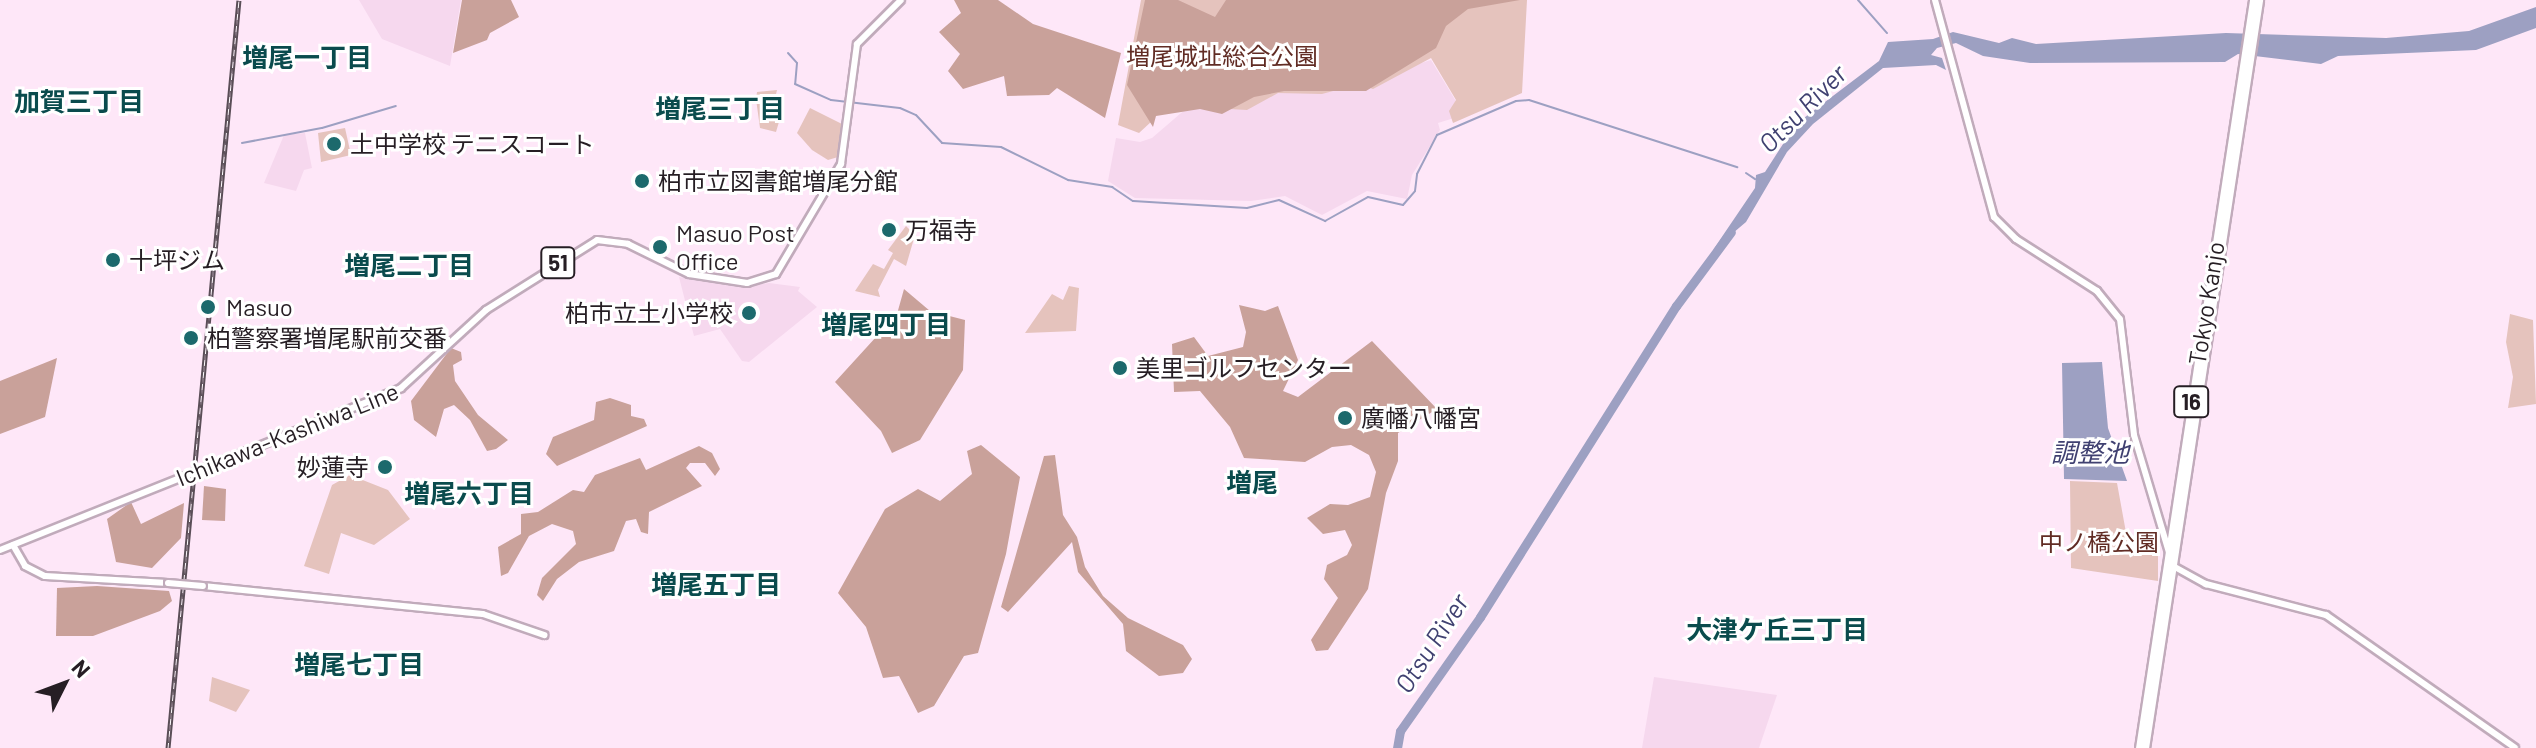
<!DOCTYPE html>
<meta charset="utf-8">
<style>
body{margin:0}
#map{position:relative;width:2536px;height:748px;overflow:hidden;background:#fee7f8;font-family:Barlow,"Noto Sans JP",sans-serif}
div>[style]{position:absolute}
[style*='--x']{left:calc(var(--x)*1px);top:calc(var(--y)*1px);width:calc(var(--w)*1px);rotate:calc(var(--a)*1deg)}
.built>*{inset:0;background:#f6d8ee}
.green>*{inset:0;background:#e5c3bd}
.forest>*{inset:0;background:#c9a19a}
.water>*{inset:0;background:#9da0c2}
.stream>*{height:2px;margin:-1px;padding:0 1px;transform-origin:1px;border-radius:1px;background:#9da0c2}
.river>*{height:9px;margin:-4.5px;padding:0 4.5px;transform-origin:4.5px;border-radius:4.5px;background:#9da0c2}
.roads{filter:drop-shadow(2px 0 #c1abbb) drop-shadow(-2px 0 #c1abbb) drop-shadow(0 2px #c1abbb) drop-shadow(0 -2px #c1abbb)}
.secondary>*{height:6px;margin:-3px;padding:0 3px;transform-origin:3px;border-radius:3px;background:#fff}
.primary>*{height:6px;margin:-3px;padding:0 3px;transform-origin:3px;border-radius:3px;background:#fff}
.trunk>*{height:7px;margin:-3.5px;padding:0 3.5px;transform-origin:3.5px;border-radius:3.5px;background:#fff}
.rail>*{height:5px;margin-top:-2.5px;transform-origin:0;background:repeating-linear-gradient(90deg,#fff 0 6px,#5a4e57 0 12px);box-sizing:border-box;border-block:2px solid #5a4e57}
.bridges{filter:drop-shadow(2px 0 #c1abbb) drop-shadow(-2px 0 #c1abbb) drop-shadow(0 2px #c1abbb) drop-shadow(0 -2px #c1abbb)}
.primary-bridge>*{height:6px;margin:-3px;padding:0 3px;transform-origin:3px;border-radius:3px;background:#fff}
.dots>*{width:22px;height:22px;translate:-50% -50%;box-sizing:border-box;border:4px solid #fff;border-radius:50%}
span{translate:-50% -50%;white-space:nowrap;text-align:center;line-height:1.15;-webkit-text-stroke:6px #fff;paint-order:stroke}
.shield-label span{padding:2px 6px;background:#fff;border:2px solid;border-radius:6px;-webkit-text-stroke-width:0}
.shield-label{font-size:22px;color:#261e24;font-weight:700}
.park-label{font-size:24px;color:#612c24}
.poi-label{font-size:24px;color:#261e24}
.left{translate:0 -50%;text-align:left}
.right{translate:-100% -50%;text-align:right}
.street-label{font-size:24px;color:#261e24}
.neighbourhood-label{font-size:26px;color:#0a4b4d;font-weight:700}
.water-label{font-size:26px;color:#404171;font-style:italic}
.north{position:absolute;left:24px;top:644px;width:80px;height:80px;-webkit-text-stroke:6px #fff;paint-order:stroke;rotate:48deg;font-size:22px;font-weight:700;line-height:32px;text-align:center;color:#261e24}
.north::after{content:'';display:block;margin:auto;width:28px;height:36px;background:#261e24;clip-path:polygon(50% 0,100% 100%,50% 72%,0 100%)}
</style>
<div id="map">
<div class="built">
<div style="clip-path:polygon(359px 0,461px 0,450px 66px,382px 39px)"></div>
<div style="clip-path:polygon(1431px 60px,1457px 103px,1454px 118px,1438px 123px,1440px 130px,1412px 175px,1407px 199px,1367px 191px,1322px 215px,1285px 196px,1251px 201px,1135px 198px,1108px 181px,1116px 138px,1140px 142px,1152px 138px,1188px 107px,1247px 109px,1275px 91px,1341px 88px)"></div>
<div style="clip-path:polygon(305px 133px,312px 168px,304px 170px,296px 191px,264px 183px,284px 135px)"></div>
<div style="clip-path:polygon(679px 277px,739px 287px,769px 283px,800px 287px,798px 291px,817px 307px,749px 362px,742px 361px,720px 329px,694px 336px)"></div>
<div style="clip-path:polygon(1654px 677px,1777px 695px,1759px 748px,1642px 748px)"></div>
</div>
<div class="green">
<div style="clip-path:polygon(1141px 0,1527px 0,1522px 93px,1453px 123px,1449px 111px,1456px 100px,1431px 58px,1373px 89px,1359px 84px,1322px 94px,1278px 93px,1247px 110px,1194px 107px,1150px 113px,1152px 121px,1139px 133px,1118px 125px)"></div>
<div style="clip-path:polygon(777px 90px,773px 107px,781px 115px,776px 132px,760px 128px,756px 99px,757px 92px)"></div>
<div style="clip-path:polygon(810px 108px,842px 124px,838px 157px,828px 160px,812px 150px,797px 133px)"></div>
<div style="clip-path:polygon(345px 128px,351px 155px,321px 162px,318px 133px)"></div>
<div style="clip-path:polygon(906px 226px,915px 235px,906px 266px,894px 259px,878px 290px,880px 297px,855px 291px,873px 264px,884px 269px,893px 253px,888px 250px)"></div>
<div style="clip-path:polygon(1069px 286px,1079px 288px,1076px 331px,1025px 333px,1052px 294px,1063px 300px)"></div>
<div style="clip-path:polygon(2510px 314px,2533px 320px,2536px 404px,2508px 408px,2513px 377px,2506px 342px)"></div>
<div style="clip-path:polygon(350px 475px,388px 490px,410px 519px,374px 545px,341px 533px,329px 574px,304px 566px,332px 485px)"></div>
<div style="clip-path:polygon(2070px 481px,2117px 483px,2129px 549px,2158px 551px,2158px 581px,2071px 568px)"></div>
<div style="clip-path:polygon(212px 677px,250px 690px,236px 712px,209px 701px)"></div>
</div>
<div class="forest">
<div style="clip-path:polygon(462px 0,511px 0,519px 17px,490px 33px,487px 40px,453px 53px)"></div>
<div style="clip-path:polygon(954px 0,998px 0,1033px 24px,1121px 53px,1105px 118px,1057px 88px,1049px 95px,1007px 96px,1004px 76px,963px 89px,948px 71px,960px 54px,939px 32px,961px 13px)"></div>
<div style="clip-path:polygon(1145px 0,1178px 0,1215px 17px,1226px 0,1520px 0,1468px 9px,1446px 26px,1436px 48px,1366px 91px,1284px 91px,1254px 97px,1222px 114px,1200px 109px,1156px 116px,1153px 127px,1127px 85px)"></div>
<div style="clip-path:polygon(904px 289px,930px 311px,965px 320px,963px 370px,920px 440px,892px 453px,881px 431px,835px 382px,897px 314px)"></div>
<div style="clip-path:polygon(1239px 305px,1265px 311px,1278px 306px,1298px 360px,1283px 391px,1298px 397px,1372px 341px,1437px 409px,1398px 433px,1398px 461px,1386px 493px,1368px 589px,1328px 650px,1316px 651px,1311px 640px,1338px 598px,1324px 579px,1327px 565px,1347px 555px,1352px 545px,1345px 530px,1323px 534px,1307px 518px,1330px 504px,1348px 505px,1370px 497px,1376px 472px,1369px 455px,1351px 445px,1332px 447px,1305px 462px,1244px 458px,1230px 427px,1200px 391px,1174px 392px,1172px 344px,1194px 337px,1208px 356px,1243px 347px,1246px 332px)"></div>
<div style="clip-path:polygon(451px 348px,461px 352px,462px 360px,453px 365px,455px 381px,478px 415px,508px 440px,496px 449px,487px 451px,470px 420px,454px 405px,444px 409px,436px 437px,414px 420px,411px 401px)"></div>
<div style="clip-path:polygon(57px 358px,45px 417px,0 434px,0 381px)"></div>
<div style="clip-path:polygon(610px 398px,631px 405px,631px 416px,644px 419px,647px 426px,557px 466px,546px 454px,553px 437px,594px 420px,596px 402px)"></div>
<div style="clip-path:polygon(981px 445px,1020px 477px,1006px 554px,978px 653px,964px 656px,934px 706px,918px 713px,899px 676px,883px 678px,866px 627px,838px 593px,885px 509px,918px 489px,940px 501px,972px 474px,967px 451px)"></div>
<div style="clip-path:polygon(699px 446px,712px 453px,720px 469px,715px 476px,705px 463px,690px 463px,686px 468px,702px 486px,649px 512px,648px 534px,641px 532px,636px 519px,626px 521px,614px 551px,579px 562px,557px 579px,543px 601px,537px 595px,542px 578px,576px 544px,573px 531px,552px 524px,529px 536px,508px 573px,501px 576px,498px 547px,521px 534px,521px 514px,538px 512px,573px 490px,584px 492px,595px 475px,640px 458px,646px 470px)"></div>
<div style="clip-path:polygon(1055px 455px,1063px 515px,1077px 537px,1085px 567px,1103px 596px,1128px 618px,1183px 645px,1192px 659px,1183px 673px,1159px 676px,1126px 651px,1123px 624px,1078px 572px,1072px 542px,1008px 612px,1001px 607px,1044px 456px)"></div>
<div style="clip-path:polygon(204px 486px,226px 489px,225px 521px,202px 520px)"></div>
<div style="clip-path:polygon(131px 502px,141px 524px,184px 503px,181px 538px,152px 568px,116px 562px,107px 519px)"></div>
<div style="clip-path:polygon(97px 586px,169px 591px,172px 601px,160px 611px,93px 636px,56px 636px,57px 588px)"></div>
</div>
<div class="water">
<div style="clip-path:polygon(2536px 7px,2536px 28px,2476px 50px,2338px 56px,2321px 64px,2238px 54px,2225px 62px,2030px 63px,1983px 56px,1956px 43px,1937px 48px,1931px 55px,1942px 58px,1946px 70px,1936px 65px,1883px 68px,1813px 124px,1787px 152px,1746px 222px,1713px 250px,1755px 188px,1756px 175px,1765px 172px,1796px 124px,1879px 61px,1888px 42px,1933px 39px,1953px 32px,1999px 43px,2012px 38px,2036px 44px,2226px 33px,2386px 38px,2469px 31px)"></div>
<div style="clip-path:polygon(2102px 362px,2108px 428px,2127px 481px,2064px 479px,2062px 363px)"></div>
</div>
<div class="stream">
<div style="--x:1858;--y:0;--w:44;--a:48.7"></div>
<div style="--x:788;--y:53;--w:13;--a:48"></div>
<div style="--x:797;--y:63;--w:21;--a:95"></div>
<div style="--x:795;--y:84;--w:39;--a:24"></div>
<div style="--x:831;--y:100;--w:69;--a:6.6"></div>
<div style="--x:900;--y:108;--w:17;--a:24"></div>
<div style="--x:916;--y:115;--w:38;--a:47"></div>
<div style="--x:942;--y:143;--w:59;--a:3.9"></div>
<div style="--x:1001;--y:147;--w:75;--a:26.2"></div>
<div style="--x:1068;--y:180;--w:45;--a:9"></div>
<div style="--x:1112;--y:187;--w:25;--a:34"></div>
<div style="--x:1133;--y:201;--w:114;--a:3.5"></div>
<div style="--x:1247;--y:208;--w:33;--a:-14"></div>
<div style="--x:1279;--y:200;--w:51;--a:24.5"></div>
<div style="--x:1325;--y:221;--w:49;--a:-29.2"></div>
<div style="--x:1368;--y:197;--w:36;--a:13"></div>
<div style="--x:1403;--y:205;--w:18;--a:-49"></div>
<div style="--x:1415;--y:191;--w:17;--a:-83"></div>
<div style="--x:1417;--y:174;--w:44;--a:-62.9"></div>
<div style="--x:1437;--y:135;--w:86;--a:-23.3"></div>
<div style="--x:1516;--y:101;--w:13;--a:-4"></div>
<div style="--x:1529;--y:100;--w:219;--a:17.9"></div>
<div style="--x:242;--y:143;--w:81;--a:-10.6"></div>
<div style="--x:322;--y:128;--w:77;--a:-16.6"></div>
<div style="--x:1746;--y:173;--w:11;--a:34"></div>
</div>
<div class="river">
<div style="--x:1397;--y:748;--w:17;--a:-80"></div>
<div style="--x:1400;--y:731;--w:139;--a:-54.9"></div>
<div style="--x:1480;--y:617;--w:368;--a:-57.8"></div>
<div style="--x:1676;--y:306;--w:92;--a:-53.4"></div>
</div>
<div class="roads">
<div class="secondary">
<div style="--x:1935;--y:0;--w:225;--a:74.8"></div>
<div style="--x:1994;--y:217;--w:31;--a:45"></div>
<div style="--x:2016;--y:239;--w:96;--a:32.7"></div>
<div style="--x:2097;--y:291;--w:36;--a:51"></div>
<div style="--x:2120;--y:319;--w:117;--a:83.1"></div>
<div style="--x:2134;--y:435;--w:137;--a:73.4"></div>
<div style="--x:2173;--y:566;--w:38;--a:29"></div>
<div style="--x:2206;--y:584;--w:124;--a:14.5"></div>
<div style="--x:2326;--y:615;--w:231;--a:35.1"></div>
</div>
<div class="primary">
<div style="--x:198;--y:471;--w:219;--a:-22.2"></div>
<div style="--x:401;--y:388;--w:115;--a:-42.5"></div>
<div style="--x:486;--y:310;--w:131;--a:-32.2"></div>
<div style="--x:597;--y:240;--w:31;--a:7"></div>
<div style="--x:628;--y:244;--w:68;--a:26.2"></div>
<div style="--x:689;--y:274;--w:59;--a:8.8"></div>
<div style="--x:747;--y:283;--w:30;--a:-17"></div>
<div style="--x:776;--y:274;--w:128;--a:-59.4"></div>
<div style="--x:841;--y:164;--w:121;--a:-82.4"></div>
<div style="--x:857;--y:44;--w:62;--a:-45"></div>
<div style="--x:13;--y:545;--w:24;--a:60"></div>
<div style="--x:25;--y:566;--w:22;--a:27"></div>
<div style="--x:45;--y:576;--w:123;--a:3.3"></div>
<div style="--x:0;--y:550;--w:199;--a:-21.8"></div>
<div style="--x:203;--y:586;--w:281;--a:5.7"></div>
<div style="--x:483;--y:614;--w:65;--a:19"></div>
</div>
<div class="trunk">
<div style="--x:2139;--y:748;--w:757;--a:-81.33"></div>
<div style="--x:2145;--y:748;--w:757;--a:-81.33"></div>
</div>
</div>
<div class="rail">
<div style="--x:168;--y:748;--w:751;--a:-84.58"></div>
</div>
<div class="bridges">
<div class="primary-bridge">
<div style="--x:185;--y:476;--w:14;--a:-21"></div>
<div style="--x:168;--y:583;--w:35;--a:5"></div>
</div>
</div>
<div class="dots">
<div style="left:334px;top:144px;background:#1c696c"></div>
<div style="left:642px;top:181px;background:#1c696c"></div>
<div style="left:889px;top:230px;background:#1c696c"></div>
<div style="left:660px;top:247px;background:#1c696c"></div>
<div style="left:113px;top:260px;background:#1c696c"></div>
<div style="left:208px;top:307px;background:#1c696c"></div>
<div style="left:749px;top:313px;background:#1c696c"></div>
<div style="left:191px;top:338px;background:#1c696c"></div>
<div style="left:1120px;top:368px;background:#1c696c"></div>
<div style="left:1345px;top:418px;background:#1c696c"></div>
<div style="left:385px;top:467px;background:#1c696c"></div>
</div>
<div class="shield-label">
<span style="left:558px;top:263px">51</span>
<span style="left:2191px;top:402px">16</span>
</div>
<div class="park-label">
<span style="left:1222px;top:56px">増尾城址総合公園</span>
<span style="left:2099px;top:542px">中ノ橋公園</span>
</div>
<div class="poi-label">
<span class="left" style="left:350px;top:144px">土中学校 テニスコート</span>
<span class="left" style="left:658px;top:181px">柏市立図書館増尾分館</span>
<span class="left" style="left:905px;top:230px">万福寺</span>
<span class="left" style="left:676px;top:247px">Masuo Post<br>Office</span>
<span class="left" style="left:129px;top:260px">十坪ジム</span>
<span class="left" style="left:226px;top:307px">Masuo</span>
<span class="right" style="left:733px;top:313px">柏市立土小学校</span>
<span class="left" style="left:207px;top:338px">柏警察署増尾駅前交番</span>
<span class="left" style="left:1136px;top:368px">美里ゴルフセンター</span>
<span class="left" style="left:1361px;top:418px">廣幡八幡宮</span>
<span class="right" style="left:369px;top:467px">妙蓮寺</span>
</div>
<div class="street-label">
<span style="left:2206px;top:303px;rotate:-81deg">Tokyo Kanjo</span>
<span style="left:287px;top:434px;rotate:-22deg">Ichikawa-Kashiwa Line</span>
</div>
<div class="neighbourhood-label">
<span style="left:307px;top:57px">増尾一丁目</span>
<span style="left:79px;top:101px">加賀三丁目</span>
<span style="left:720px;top:108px">増尾三丁目</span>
<span style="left:409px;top:265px">増尾二丁目</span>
<span style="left:886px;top:324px">増尾四丁目</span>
<span style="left:1252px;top:482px">増尾</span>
<span style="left:469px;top:493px">増尾六丁目</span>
<span style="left:716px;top:584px">増尾五丁目</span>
<span style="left:1777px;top:629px">大津ケ丘三丁目</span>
<span style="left:359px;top:664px">増尾七丁目</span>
</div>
<div class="water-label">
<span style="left:1802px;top:108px;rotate:-45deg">Otsu River</span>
<span style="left:2090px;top:452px">調整池</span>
<span style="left:1431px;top:643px;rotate:-57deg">Otsu River</span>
</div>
<div class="north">N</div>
</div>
